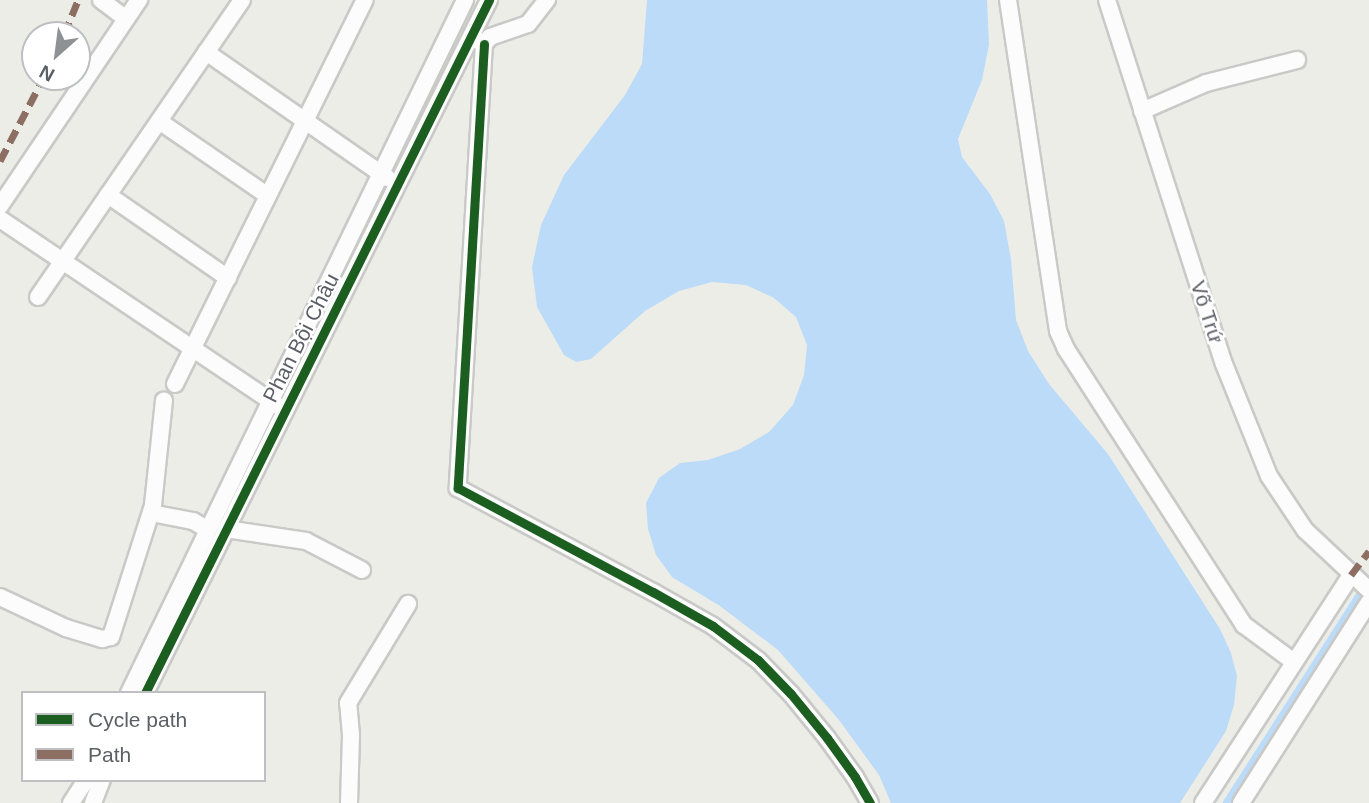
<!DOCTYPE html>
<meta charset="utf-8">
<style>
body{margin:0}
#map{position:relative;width:1369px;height:803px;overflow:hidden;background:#edede8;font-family:Arial,sans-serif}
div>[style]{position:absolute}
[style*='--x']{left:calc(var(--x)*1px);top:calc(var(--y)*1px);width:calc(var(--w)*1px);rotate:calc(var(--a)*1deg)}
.water>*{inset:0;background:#bbdbf8}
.canal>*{height:10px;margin:-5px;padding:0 5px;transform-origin:5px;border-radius:5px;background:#bbdbf8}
.roads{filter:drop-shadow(2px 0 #c9cac8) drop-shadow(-2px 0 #c9cac8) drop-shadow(0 2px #c9cac8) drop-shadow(0 -2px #c9cac8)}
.minor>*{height:16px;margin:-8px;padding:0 8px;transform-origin:8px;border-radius:8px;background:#fcfcfc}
.quiet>*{height:7px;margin-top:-3.5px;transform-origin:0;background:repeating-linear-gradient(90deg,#8d6e63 0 14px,transparent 0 21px)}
.cycleway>*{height:9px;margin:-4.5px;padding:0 4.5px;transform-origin:4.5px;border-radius:4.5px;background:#1b5e20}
span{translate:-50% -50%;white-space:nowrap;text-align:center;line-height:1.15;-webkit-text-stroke:5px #fff;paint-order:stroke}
.street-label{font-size:21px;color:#5c6066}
.legend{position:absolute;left:21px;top:691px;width:245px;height:91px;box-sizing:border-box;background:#fff;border:2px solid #bebfc2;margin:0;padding:9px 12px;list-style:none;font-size:21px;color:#5c6066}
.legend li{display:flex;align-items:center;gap:14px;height:35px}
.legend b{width:35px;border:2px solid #bebfc2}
.north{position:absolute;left:21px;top:21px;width:70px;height:70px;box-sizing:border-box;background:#fff;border:2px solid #bebfc2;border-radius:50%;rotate:208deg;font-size:19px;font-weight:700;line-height:28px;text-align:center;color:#5c6066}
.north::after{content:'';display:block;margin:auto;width:24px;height:32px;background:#8f9194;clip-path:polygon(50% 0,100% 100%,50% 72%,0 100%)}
</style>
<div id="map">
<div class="water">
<div style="clip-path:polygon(647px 0,987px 0,989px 45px,982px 80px,958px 139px,962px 157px,990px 194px,1004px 221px,1011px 259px,1016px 320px,1028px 351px,1049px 384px,1108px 454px,1220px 629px,1231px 653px,1237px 676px,1234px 705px,1226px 731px,1180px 803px,891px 803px,879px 775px,839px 720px,778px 650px,720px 606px,672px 577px,656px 555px,648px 529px,646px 503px,659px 478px,680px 463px,708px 460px,740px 449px,769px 432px,793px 405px,804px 375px,807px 345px,796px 317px,774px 298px,746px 285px,712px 282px,679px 291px,645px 311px,591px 359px,576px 362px,564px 355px,537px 307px,532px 267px,541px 225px,564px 175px,625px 95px,642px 64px)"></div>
</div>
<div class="canal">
<div style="--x:1228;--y:803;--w:260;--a:-57.4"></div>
</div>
<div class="roads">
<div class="minor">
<div style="--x:101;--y:0;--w:31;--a:37"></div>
<div style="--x:1008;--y:0;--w:335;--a:81.4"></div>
<div style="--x:1058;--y:331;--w:20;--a:66"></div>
<div style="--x:1066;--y:349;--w:328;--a:57.2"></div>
<div style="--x:1244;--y:625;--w:62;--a:36.5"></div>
<div style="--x:1107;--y:0;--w:382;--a:72.2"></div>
<div style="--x:1224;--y:364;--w:121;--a:68.1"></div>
<div style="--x:1269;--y:476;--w:65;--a:56.3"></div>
<div style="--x:1305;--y:530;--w:88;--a:43.2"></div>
<div style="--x:477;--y:40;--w:8;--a:30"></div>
<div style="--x:484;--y:44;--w:9;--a:-49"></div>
<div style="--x:490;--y:37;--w:40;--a:-18.9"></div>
<div style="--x:528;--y:24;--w:31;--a:-52"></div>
<div style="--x:484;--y:44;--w:445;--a:93.4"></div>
<div style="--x:458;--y:488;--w:221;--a:28.1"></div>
<div style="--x:653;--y:592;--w:69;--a:29.5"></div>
<div style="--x:713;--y:626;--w:56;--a:37.1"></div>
<div style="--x:758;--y:660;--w:47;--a:45.9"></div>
<div style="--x:791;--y:694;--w:57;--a:50.7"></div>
<div style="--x:827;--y:738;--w:48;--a:54.3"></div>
<div style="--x:855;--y:777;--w:30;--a:60"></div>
<div style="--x:206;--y:52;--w:221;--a:34.8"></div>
<div style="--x:1142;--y:111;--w:70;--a:-23.6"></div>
<div style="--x:1206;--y:83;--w:94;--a:-14.2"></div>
<div style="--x:159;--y:121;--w:132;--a:34.5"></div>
<div style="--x:108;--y:195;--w:146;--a:34.7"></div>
<div style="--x:0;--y:206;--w:249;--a:-56"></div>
<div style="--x:0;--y:219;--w:334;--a:33.9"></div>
<div style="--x:38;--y:297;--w:360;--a:-55.5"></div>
<div style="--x:175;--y:384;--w:428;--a:-63.7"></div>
<div style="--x:151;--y:513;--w:43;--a:10.8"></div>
<div style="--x:193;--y:521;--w:16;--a:30"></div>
<div style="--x:226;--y:529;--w:81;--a:8.5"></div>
<div style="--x:306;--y:541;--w:63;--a:27.4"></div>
<div style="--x:0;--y:597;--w:73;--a:25.2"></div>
<div style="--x:66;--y:628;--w:38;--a:17"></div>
<div style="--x:102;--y:639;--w:9;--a:-13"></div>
<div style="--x:111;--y:637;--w:139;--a:-72.3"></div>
<div style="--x:153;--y:505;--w:105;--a:-84"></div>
<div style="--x:129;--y:693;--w:770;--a:-64.13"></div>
<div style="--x:145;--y:693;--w:774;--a:-63.6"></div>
<div style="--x:71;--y:803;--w:27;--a:-57"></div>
<div style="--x:93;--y:803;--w:25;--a:-69"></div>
<div style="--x:349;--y:803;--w:68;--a:-88.3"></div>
<div style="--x:351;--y:735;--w:32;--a:-95"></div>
<div style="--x:348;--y:703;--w:116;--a:-58.8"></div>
<div style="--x:1203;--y:803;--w:272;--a:-57"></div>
<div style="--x:1241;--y:803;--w:238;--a:-57.5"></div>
</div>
</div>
<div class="quiet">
<div style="--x:64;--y:35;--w:38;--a:-68"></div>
<div style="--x:0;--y:161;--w:95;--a:-62.4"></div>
<div style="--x:1351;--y:575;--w:30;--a:-53"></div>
</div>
<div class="cycleway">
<div style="--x:484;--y:44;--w:445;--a:93.4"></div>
<div style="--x:458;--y:488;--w:221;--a:28.1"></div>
<div style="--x:653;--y:592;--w:69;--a:29.5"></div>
<div style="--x:713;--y:626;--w:56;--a:37.1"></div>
<div style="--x:758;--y:660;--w:47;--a:45.9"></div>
<div style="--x:791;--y:694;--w:57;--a:50.7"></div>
<div style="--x:827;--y:738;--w:48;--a:54.3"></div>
<div style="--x:855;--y:777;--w:30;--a:60"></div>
<div style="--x:145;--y:693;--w:774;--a:-63.6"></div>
</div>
<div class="street-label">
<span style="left:1207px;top:312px;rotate:72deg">Võ Trứ</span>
<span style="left:301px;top:338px;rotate:-63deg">Phan Bội Châu</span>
</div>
<ul class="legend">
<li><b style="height:9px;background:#1b5e20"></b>Cycle path</li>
<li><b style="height:9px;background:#8d6e63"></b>Path</li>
</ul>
<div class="north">N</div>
</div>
